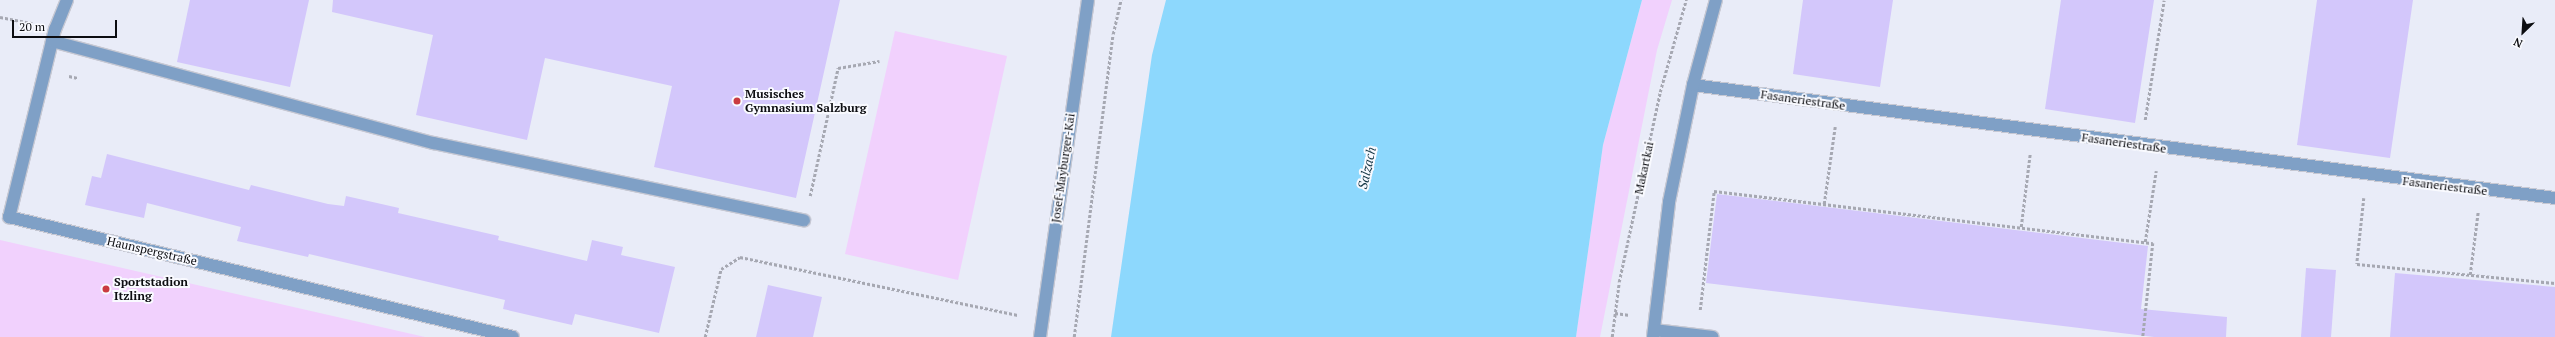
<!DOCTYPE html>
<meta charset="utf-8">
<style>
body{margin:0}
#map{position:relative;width:2555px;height:337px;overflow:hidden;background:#e9ecf8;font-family:"PT Serif",serif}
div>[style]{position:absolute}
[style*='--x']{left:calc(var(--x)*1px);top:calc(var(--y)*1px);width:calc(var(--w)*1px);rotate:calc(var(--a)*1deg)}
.green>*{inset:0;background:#f1d1fd}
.water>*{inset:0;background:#8dd8fd}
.building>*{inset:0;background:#d3c7fb}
.path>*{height:2.5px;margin-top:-1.25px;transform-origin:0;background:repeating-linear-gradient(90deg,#a6a8b2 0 3px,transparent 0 5px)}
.roads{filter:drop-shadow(1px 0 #c6c8d3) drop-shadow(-1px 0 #c6c8d3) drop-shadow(0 1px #c6c8d3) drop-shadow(0 -1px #c6c8d3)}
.minor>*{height:12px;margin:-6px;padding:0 6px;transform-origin:6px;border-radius:6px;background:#7fa0c6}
.dots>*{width:11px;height:11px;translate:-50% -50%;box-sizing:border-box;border:2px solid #f9faff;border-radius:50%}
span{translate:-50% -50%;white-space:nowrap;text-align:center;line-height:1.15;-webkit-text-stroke:4px #f9faff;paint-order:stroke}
.poi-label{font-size:12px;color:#0c0d11;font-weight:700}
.left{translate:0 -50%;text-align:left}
.street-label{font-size:12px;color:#0c0d11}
.water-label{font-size:13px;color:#113443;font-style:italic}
.north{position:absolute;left:2503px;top:12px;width:40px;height:40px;-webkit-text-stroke:3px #f9faff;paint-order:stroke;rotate:205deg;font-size:11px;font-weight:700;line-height:16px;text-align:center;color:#0c0d11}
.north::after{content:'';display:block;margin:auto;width:14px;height:18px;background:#0c0d11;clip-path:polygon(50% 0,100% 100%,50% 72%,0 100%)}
.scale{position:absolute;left:12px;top:20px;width:105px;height:18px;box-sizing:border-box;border:2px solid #0c0d11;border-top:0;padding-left:5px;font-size:12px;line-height:14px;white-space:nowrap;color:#0c0d11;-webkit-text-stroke:3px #f9faff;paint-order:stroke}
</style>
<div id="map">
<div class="green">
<div style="clip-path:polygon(1642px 0,1672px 0,1657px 50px,1600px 337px,1576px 337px,1603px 145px)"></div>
<div style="clip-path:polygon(895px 31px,1007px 56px,958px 280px,845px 254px)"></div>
<div style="clip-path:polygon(0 240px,425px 337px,0 337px)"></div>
</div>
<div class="water">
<div style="clip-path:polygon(1166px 0,1642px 0,1603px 145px,1576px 337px,1111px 337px,1152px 55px)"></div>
</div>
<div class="building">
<div style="clip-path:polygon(190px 0,309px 0,290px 87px,177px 62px)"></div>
<div style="clip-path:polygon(333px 0,840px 0,796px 198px,654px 167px,672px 86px,545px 58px,527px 140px,416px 115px,433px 35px,332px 12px)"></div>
<div style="clip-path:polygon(1803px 0,1893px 0,1880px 87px,1793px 74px)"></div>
<div style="clip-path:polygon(2061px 0,2154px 0,2135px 123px,2045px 109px)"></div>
<div style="clip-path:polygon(2317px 0,2413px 0,2390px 158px,2297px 145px)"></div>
<div style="clip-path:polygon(107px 154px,249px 190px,251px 185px,328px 204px,344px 206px,346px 196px,399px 208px,398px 213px,499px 236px,498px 240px,587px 261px,592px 240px,623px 247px,621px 255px,675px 267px,659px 333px,575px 314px,572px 325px,503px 309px,505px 300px,309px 254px,308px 257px,237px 241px,241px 227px,147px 203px,144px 218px,85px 205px,92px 176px,101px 178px)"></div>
<div style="clip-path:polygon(1717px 194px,2148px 246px,2141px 309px,2227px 317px,2226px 337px,2154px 337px,1706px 283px)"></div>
<div style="clip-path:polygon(2306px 268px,2336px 270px,2331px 337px,2301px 337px)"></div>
<div style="clip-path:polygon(2395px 273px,2555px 287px,2555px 337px,2390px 337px)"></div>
<div style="clip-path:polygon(768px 285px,822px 297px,813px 337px,756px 337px)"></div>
</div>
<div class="path">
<div style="--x:0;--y:17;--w:33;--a:11"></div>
<div style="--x:69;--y:76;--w:9;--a:13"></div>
<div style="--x:2145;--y:120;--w:121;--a:-81"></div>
<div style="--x:810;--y:196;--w:131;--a:-77.7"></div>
<div style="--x:838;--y:68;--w:42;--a:-9.7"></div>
<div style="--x:2364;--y:198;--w:66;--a:96.1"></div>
<div style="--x:2357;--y:264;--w:199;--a:5.5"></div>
<div style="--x:1824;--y:204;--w:78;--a:-81.9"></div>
<div style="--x:2021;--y:227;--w:74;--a:-83"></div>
<div style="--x:2145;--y:242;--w:72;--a:-81.2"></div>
<div style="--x:2470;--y:275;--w:64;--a:-82.8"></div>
<div style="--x:1700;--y:310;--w:120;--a:-83.3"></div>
<div style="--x:1714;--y:191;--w:442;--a:6.8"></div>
<div style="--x:2153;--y:243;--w:95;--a:96.1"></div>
<div style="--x:1615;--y:313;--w:15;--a:8"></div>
<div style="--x:705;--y:337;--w:70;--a:-76.8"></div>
<div style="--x:721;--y:269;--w:22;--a:-32"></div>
<div style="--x:740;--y:257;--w:284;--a:11.8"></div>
<div style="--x:1074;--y:337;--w:305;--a:-82.7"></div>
<div style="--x:1113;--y:34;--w:35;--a:-77"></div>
<div style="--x:1612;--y:337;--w:55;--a:-82.7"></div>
<div style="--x:1619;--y:282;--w:194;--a:-77.8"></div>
<div style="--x:1660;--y:92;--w:96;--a:-74.2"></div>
</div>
<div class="roads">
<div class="minor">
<div style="--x:67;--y:0;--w:31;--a:112"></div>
<div style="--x:55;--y:29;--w:194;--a:103.7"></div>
<div style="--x:9;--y:217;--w:518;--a:13.39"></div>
<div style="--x:52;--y:41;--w:395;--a:15"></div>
<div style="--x:434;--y:143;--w:378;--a:11.8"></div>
<div style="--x:1693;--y:85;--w:869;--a:7.47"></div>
<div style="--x:1654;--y:330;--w:59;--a:6.8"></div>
<div style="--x:1040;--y:337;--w:340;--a:-81.9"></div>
<div style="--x:1653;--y:337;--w:136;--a:-83.2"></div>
<div style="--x:1669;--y:202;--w:119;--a:-78.4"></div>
<div style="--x:1693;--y:85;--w:88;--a:-74.9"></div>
</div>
</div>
<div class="dots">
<div style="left:737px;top:101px;background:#ca3b41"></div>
<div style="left:106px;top:289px;background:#ca3b41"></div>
</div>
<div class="poi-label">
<span class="left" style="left:745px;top:101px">Musisches<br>Gymnasium Salzburg</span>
<span class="left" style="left:114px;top:289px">Sportstadion<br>Itzling</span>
</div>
<div class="street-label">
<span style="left:1803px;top:100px;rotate:8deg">Fasaneriestraße</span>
<span style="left:2124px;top:143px;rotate:8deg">Fasaneriestraße</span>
<span style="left:1063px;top:168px;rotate:-82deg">Josef-Mayburger-Kai</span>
<span style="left:1644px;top:168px;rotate:-78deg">Makartkai</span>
<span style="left:2445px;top:186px;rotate:7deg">Fasaneriestraße</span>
<span style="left:152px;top:251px;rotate:13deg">Haunspergstraße</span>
</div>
<div class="water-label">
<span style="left:1367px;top:168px;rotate:-77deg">Salzach</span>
</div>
<div class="north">N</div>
<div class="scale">20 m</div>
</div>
